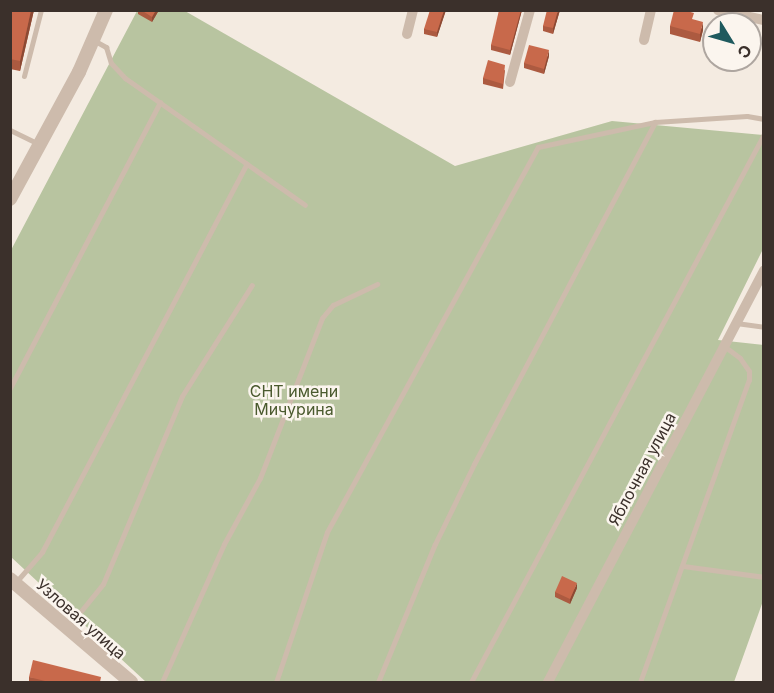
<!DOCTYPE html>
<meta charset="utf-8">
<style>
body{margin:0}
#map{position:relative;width:774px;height:693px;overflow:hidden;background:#f4ebe1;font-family:Inter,sans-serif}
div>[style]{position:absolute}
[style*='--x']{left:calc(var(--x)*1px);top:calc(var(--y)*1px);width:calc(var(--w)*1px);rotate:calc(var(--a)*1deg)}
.green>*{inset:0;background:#b8c4a0}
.service>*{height:5px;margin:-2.5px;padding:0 2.5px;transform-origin:2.5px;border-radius:2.5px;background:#cdbbac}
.minor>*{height:10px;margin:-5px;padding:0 5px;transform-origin:5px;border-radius:5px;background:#cdbbac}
.tertiary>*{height:14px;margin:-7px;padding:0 7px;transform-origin:7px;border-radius:7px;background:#cdbbac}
.wall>*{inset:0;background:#ac5a40}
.shaded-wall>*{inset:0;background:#8c4a34}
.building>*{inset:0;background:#c8694b}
span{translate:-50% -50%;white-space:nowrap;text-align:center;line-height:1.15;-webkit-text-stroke:5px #fbf5ee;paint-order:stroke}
.park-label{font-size:16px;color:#4a5a2e}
.street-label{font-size:16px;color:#3b302b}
.frame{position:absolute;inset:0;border:12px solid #3b302b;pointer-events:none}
.north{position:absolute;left:702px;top:12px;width:60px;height:60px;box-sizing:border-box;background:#fbf5ee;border:2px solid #aea6a0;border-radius:50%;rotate:127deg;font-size:16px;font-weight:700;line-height:24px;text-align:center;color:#3b302b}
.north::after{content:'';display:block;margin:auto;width:21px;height:27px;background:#1f5a5e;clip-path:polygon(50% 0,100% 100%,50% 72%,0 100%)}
</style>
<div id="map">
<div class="green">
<div style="clip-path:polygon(137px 11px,185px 11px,455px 166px,612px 121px,763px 135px,763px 249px,718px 340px,764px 345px,763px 601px,734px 682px,146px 682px,11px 557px,10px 252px)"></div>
</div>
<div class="service">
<div style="--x:95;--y:41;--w:13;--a:29"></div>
<div style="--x:106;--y:47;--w:17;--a:73"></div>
<div style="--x:111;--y:63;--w:21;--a:47"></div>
<div style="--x:125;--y:78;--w:220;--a:35.2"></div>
<div style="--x:24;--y:76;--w:68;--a:-75.6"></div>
<div style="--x:10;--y:130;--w:32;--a:26"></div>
<div style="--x:736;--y:323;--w:28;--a:8"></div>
<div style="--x:10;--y:388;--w:323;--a:-62.3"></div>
<div style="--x:683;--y:566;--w:82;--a:7.7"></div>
<div style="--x:16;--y:582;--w:40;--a:-49"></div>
<div style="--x:42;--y:552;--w:439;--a:-62.2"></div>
<div style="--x:68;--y:627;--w:55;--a:-50.9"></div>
<div style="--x:103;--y:584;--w:204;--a:-67.2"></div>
<div style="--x:182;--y:396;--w:131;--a:-57.8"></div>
<div style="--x:162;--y:682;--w:151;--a:-65.8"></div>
<div style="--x:224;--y:544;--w:75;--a:-61.4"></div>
<div style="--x:260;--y:478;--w:172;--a:-68.8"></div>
<div style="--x:322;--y:318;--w:17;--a:-50"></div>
<div style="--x:333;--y:305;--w:49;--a:-25.5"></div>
<div style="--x:276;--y:682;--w:158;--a:-71.2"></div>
<div style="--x:327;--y:532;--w:439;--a:-61.3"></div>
<div style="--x:538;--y:147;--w:120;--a:-12.1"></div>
<div style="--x:655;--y:122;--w:92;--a:-3.7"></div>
<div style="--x:747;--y:116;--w:17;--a:10"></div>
<div style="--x:378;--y:682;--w:149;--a:-67.6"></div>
<div style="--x:435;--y:544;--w:89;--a:-64"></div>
<div style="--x:474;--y:464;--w:387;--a:-62.1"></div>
<div style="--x:471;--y:682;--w:621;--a:-61.87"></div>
<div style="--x:640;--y:682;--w:321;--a:-70.2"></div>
<div style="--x:749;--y:380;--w:9;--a:-90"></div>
<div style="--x:749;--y:371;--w:16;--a:-125"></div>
<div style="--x:740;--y:358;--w:20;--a:-143"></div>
</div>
<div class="minor">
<div style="--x:718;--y:10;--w:47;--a:12.3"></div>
<div style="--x:407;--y:34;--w:25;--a:-76"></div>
<div style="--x:644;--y:40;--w:31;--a:-77"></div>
<div style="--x:510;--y:82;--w:75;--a:-74.5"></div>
<div style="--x:548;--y:682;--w:465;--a:-62.3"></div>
</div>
<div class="tertiary">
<div style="--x:10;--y:199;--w:145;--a:-61.5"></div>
<div style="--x:79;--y:72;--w:68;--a:-66.5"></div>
<div style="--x:10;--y:579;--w:159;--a:40.4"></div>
</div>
<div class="wall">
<div style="clip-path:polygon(10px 10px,34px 10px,20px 71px,10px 69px)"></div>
<div style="clip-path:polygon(138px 10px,159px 10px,152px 22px,138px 14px)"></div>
<div style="clip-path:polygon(446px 10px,437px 37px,424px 34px,424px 29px)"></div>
<div style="clip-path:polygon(522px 10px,510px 55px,491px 50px,491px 45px)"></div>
<div style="clip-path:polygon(560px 10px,553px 34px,543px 31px,543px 26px)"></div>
<div style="clip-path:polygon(694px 20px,703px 30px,700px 42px,670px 34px,670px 26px)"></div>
<div style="clip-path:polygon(549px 56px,544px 74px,524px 68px,524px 63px)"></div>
<div style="clip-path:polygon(505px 70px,503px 89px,483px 84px,483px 78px)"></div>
<div style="clip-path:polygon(577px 588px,570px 604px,555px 597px,555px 592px)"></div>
<div style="clip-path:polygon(29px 677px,101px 682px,29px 682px)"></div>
</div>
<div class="shaded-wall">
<div style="clip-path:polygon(31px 10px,34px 10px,20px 71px,20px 61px)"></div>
<div style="clip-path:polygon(156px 10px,159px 10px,152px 22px,152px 17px)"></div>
<div style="clip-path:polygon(444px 10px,446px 10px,437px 37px,437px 32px)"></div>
<div style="clip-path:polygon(521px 10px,522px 10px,510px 55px,510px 50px)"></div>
<div style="clip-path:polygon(558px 10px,560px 10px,553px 34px,553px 28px)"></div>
<div style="clip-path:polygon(703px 22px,703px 30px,700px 42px,700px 34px)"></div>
<div style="clip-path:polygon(549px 50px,549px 56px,544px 74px,544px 69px)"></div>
<div style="clip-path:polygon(577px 583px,577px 588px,570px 604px,570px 599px)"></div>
</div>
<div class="building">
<div style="clip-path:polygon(10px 10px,31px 10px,20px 61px,10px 59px)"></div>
<div style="clip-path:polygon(141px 10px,156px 10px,152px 17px)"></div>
<div style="clip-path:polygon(430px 10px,444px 10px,437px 32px,424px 29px)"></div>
<div style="clip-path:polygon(499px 10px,521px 10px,510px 50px,491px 45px)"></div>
<div style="clip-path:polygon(547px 10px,558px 10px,553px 28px,543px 26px)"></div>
<div style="clip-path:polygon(674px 10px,683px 10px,694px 13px,692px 19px,703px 22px,700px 34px,670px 26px)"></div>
<div style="clip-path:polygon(529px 45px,549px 50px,544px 69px,524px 63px)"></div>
<div style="clip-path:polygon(488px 60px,505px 65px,503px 84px,483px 78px)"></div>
<div style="clip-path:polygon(562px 576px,577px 583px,570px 599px,555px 592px)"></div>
<div style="clip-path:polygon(33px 660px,101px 677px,100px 682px,49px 682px,29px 677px)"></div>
</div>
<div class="park-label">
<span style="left:294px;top:400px">СНТ имени<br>Мичурина</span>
</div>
<div class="street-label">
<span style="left:642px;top:469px;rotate:-62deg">Яблочная улица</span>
<span style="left:81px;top:619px;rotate:41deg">Узловая улица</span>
</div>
<div class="frame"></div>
<div class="north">С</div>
</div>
